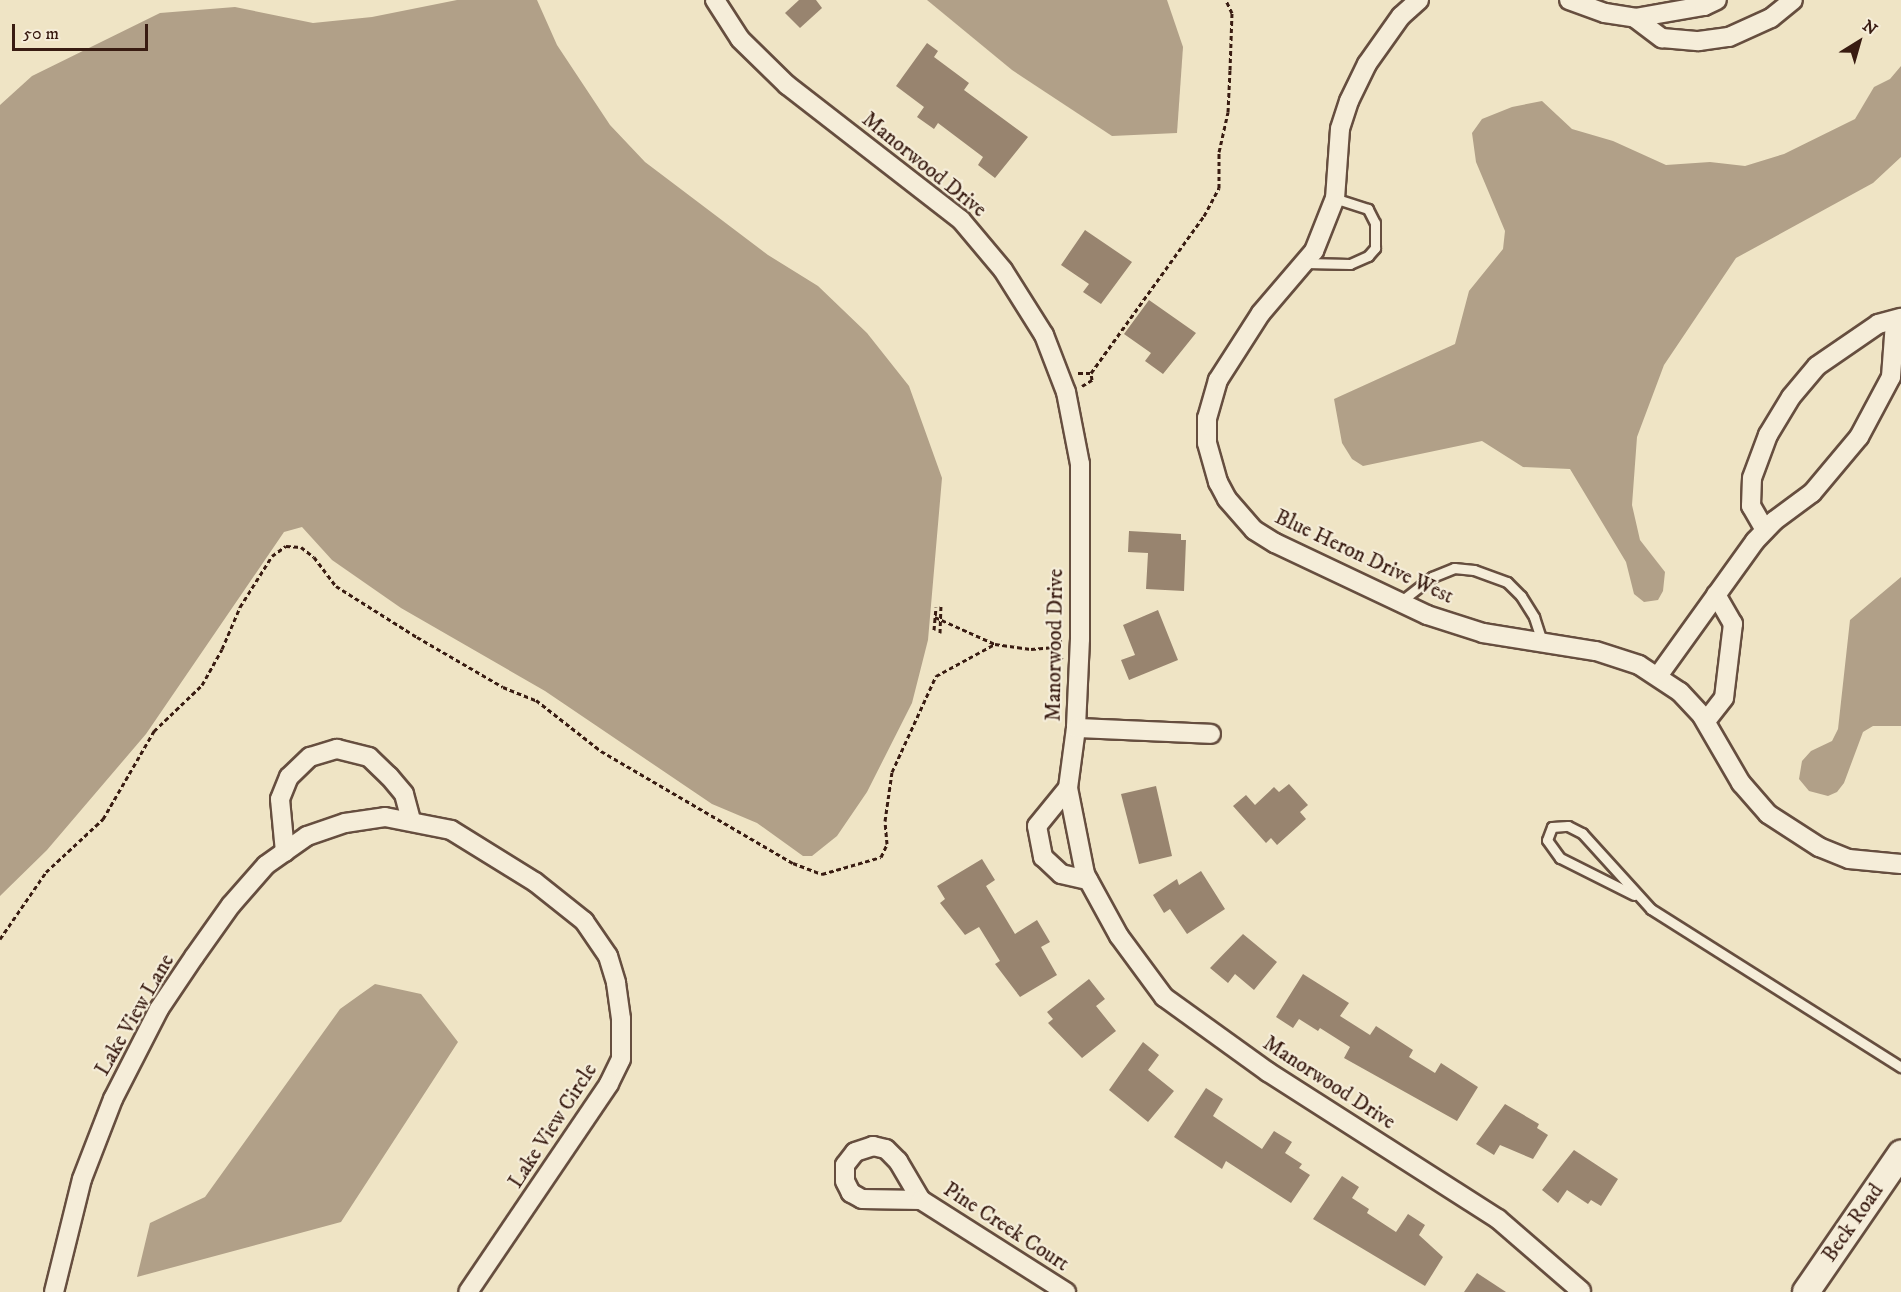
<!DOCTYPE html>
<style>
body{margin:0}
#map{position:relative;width:1901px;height:1292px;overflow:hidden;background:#efe4c5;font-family:"IM FELL DW Pica",serif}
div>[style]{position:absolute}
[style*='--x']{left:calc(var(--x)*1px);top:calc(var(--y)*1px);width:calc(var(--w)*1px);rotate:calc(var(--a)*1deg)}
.water>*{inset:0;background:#b1a088}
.building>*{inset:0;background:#98846f}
.path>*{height:3px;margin-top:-1.5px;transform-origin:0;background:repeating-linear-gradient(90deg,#391c12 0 4.5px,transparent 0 7.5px)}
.roads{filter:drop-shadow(2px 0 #664e3f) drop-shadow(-2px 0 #664e3f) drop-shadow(0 2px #664e3f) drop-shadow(0 -2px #664e3f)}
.service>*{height:9px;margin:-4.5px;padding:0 4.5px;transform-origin:4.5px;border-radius:4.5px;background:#f5edd9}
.minor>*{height:18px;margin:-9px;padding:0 9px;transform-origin:9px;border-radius:9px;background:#f5edd9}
.secondary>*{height:26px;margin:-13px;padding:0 13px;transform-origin:13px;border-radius:13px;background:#f5edd9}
span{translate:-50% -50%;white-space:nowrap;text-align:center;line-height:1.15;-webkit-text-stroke:4.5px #f5edd9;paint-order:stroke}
.street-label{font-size:21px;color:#391c12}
.north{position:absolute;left:1829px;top:12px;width:60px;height:60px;-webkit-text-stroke:4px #f5edd9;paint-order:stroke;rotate:37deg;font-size:16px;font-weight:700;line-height:24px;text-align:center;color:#391c12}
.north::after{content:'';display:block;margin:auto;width:21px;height:27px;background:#391c12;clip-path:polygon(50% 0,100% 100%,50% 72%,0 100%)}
.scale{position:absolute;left:12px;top:24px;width:136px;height:27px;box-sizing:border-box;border:3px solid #391c12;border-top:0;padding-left:8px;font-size:18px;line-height:21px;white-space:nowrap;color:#391c12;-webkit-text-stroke:4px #f5edd9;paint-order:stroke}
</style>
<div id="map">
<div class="water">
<div style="clip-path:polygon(457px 0,537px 0,557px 45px,610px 125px,645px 162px,768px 255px,818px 286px,867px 333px,909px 386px,942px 478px,928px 640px,912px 703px,867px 792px,837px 836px,812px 856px,803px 856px,757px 823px,712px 804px,545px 691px,401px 608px,332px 560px,302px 527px,284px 532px,146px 734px,47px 850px,0 896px,0 105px,32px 76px,160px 13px,235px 7px,313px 23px,372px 17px)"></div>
<div style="clip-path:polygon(927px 0,1167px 0,1183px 47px,1177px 133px,1112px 136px,1012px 70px)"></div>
<div style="clip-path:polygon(1901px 66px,1901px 157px,1873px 183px,1736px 258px,1664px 365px,1637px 437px,1632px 505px,1640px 540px,1665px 572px,1663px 591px,1658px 600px,1644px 602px,1634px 594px,1626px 562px,1570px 469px,1523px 467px,1482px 441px,1363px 466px,1352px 459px,1342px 443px,1334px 399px,1455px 344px,1469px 291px,1503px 249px,1505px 231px,1476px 162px,1472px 133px,1482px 119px,1512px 107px,1542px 101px,1572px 129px,1613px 141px,1666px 165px,1710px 162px,1745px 166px,1784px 154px,1855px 119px,1874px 87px,1890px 79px)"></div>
<div style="clip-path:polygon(1901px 577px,1901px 726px,1873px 726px,1863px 732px,1844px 783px,1837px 792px,1828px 796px,1809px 791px,1799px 779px,1802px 761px,1811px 751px,1832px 741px,1838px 729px,1850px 620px)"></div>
<div style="clip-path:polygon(375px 984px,421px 994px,458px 1042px,341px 1222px,137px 1277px,150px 1223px,205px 1197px,340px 1009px)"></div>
</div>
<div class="building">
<div style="clip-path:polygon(799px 0,816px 0,822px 8px,800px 28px,785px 13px)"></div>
<div style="clip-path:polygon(927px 43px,938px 51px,934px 57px,969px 83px,964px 90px,1028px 137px,995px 178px,978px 165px,983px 157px,938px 123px,934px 129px,917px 117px,924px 107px,896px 86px)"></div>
<div style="clip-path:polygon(1085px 230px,1132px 262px,1101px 304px,1083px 292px,1089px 284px,1061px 265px)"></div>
<div style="clip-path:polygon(1149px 300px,1196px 333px,1163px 374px,1145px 361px,1151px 353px,1124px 334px)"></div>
<div style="clip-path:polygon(1129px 531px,1181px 534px,1181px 540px,1186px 540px,1184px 591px,1146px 589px,1148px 553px,1128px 552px)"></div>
<div style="clip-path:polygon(1158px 610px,1178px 660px,1129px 680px,1121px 660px,1135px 655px,1123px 625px)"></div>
<div style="clip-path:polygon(1289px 784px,1308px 805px,1300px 812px,1306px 819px,1277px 845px,1271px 838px,1266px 843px,1233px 806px,1246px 795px,1255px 805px,1274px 787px,1279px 792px)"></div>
<div style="clip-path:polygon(1156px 786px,1172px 856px,1139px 864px,1121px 794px)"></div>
<div style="clip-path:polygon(982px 859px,995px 880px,986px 886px,1015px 934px,1037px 920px,1050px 942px,1041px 947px,1057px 975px,1020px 997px,995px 964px,1000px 961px,979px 927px,965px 935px,940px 903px,945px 899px,937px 886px)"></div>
<div style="clip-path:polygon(1201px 871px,1225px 909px,1187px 934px,1170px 909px,1164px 913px,1153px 895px,1177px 879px,1179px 885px)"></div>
<div style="clip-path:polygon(1243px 934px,1277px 962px,1254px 990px,1235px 974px,1228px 983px,1210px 968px)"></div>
<div style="clip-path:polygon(1303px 974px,1349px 1003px,1340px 1016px,1370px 1035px,1376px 1026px,1413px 1050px,1409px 1057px,1435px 1073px,1441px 1063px,1478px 1087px,1457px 1121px,1344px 1058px,1350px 1047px,1320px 1028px,1318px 1031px,1299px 1019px,1293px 1028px,1276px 1017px)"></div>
<div style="clip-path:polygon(1089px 979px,1105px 999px,1096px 1006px,1116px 1031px,1082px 1058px,1048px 1023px,1053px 1019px,1047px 1012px)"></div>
<div style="clip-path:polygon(1143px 1042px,1159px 1055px,1148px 1070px,1174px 1091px,1148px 1122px,1109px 1090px)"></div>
<div style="clip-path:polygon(1206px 1088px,1223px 1099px,1213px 1116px,1262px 1149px,1274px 1131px,1292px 1142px,1285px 1153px,1302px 1164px,1299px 1168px,1310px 1175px,1291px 1203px,1226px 1161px,1222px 1169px,1174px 1137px)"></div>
<div style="clip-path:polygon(1505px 1104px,1539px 1124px,1537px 1128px,1548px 1135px,1533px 1159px,1500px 1145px,1494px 1155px,1476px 1144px)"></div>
<div style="clip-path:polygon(1574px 1150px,1618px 1179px,1601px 1206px,1591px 1200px,1588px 1204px,1567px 1190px,1558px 1203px,1542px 1190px)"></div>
<div style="clip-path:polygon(1342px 1176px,1359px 1187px,1352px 1198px,1369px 1209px,1367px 1213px,1396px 1232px,1408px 1214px,1425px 1225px,1419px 1235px,1443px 1257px,1425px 1286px,1313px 1219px)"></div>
<div style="clip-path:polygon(1477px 1273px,1506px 1292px,1464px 1292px)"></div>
</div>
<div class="path">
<div style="--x:1078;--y:373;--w:13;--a:0"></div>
<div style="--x:1082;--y:386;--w:12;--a:-31"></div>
<div style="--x:1092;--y:380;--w:7;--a:-98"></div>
<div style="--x:1091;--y:373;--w:193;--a:-54.3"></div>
<div style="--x:1204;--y:216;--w:32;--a:-62"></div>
<div style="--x:1219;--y:188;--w:36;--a:-90"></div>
<div style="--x:1219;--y:152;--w:41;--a:-77.3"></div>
<div style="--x:1228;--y:112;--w:42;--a:-87.3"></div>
<div style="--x:1230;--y:70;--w:57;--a:-88"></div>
<div style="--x:1232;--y:13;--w:14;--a:-115"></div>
<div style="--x:935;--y:617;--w:66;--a:24.2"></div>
<div style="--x:934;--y:630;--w:23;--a:-85"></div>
<div style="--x:940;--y:633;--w:27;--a:-88"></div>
<div style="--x:1052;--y:647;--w:16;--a:50"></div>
<div style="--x:0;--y:939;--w:81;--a:-55.5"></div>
<div style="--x:46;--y:872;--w:78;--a:-42.9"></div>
<div style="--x:103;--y:819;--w:102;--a:-59.9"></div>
<div style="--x:154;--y:731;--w:66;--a:-43.8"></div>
<div style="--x:202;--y:685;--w:41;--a:-60.9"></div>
<div style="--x:222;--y:649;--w:46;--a:-66.8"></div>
<div style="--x:240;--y:607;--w:60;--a:-57.9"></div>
<div style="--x:272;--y:556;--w:17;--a:-36"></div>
<div style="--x:286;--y:546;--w:15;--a:4"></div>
<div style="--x:301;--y:547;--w:16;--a:38"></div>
<div style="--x:314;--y:557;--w:36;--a:53"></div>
<div style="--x:336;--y:586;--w:96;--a:32.2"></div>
<div style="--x:417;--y:637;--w:99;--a:30.2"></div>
<div style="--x:503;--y:687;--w:35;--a:22"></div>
<div style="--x:536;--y:700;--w:83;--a:38.1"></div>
<div style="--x:601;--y:751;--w:222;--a:30.3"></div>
<div style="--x:793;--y:863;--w:31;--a:21"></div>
<div style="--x:822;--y:874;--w:61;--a:-16.1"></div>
<div style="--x:881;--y:857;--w:14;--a:-65"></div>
<div style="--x:887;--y:844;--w:23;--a:-95"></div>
<div style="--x:885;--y:821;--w:49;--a:-81.9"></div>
<div style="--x:892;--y:772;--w:106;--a:-65.4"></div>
<div style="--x:936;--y:676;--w:67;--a:-28.5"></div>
<div style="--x:995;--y:644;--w:36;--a:8"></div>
<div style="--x:1031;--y:649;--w:21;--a:-5"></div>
<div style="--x:1052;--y:647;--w:14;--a:-39"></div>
</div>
<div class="roads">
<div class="service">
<div style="--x:1306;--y:263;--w:44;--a:1.3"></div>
<div style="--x:1350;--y:264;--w:20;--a:-24"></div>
<div style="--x:1368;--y:256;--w:11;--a:-49"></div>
<div style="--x:1375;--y:248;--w:25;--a:-90"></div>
<div style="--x:1375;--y:223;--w:16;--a:-117"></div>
<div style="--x:1368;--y:209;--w:35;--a:-162"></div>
<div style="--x:1400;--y:602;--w:41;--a:-38"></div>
<div style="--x:1432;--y:577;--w:24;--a:-22"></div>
<div style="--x:1454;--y:568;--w:20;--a:6"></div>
<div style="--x:1474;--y:570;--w:35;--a:20"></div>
<div style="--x:1507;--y:582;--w:20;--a:45"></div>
<div style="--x:1521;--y:596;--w:25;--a:58"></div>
<div style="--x:1534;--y:617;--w:26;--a:72"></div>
<div style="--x:1634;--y:895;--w:83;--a:-153.4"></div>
<div style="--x:1560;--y:858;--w:22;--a:-126"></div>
<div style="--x:1547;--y:840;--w:14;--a:-69"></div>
<div style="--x:1552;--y:827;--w:16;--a:-4"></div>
<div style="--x:1568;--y:826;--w:16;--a:27"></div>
<div style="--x:1582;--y:833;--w:103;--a:47.8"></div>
<div style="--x:1651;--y:909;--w:296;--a:32.3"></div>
</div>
<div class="minor">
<div style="--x:715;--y:0;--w:46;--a:57.3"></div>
<div style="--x:740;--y:39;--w:66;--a:44.4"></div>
<div style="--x:787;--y:85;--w:220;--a:37.8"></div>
<div style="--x:961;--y:220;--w:65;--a:50"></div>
<div style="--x:1003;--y:270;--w:77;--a:57.8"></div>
<div style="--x:1044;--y:335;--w:61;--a:68.9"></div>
<div style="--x:1066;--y:392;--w:73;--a:79"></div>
<div style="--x:1080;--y:464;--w:175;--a:90"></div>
<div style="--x:1080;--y:639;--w:89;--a:92.6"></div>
<div style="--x:1076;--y:728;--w:61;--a:97.6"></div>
<div style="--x:1068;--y:788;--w:88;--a:78.8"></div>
<div style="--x:1085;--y:874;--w:71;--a:61.3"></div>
<div style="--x:1119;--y:936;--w:76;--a:53.6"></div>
<div style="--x:1164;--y:997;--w:128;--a:35.8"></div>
<div style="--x:1268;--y:1072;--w:273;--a:32.6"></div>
<div style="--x:1498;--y:1219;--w:110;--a:40.9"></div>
<div style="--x:1419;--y:0;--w:24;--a:138"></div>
<div style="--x:1401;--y:16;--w:59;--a:125.3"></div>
<div style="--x:1367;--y:64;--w:41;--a:115.9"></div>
<div style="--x:1349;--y:101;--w:29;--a:108"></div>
<div style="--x:1340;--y:129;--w:69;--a:94.1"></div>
<div style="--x:1335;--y:198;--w:57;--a:111.6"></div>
<div style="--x:1314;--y:251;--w:82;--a:130.5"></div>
<div style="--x:1261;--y:313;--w:80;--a:122.7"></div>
<div style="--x:1218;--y:380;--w:40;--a:106"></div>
<div style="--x:1207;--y:418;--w:25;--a:90"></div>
<div style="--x:1207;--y:443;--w:41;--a:74.2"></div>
<div style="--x:1218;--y:482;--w:19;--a:62"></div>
<div style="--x:1227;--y:499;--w:41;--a:48.9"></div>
<div style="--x:1254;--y:530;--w:25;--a:32"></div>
<div style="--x:1275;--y:543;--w:168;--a:25.3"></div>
<div style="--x:1427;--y:615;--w:59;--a:17.8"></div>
<div style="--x:1483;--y:633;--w:114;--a:9.1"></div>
<div style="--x:1596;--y:651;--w:45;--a:18"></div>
<div style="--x:1639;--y:665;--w:49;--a:33.4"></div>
<div style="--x:1680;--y:692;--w:33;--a:47"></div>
<div style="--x:1702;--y:716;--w:78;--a:59.8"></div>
<div style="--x:1741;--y:783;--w:41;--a:48.9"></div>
<div style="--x:1768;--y:814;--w:61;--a:32.9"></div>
<div style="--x:1819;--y:847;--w:32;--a:22"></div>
<div style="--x:1849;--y:859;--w:52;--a:5.5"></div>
<div style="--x:1569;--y:0;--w:38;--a:20"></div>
<div style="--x:1605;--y:13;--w:30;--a:9"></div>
<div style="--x:1635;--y:18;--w:70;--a:-9.9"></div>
<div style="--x:1704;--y:6;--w:14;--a:-25"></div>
<div style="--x:1635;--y:18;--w:34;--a:37"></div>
<div style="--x:1662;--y:38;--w:37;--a:5"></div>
<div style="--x:1699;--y:41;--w:30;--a:-8"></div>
<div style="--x:1729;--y:37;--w:46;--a:-24.3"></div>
<div style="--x:1771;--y:18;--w:28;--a:-39"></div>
<div style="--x:1765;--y:530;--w:28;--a:-120"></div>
<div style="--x:1751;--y:506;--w:28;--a:-88"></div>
<div style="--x:1752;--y:478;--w:46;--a:-69.6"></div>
<div style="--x:1768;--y:435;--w:44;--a:-58.8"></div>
<div style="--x:1791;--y:397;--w:40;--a:-50"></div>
<div style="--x:1817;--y:366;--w:74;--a:-34.5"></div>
<div style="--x:1878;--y:324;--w:24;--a:-15"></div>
<div style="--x:1658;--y:676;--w:166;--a:-54.3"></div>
<div style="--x:1755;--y:541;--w:28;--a:-46"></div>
<div style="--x:1774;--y:521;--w:47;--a:-36.4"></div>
<div style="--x:1812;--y:493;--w:73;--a:-50"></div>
<div style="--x:1859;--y:437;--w:68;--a:-61.9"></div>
<div style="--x:1891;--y:377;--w:55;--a:-85.8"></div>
<div style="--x:1706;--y:721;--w:29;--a:-52"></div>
<div style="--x:1724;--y:698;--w:75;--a:-83.1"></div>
<div style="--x:1733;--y:624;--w:34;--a:-120"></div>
<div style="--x:1076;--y:728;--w:135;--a:2.5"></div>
<div style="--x:1068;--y:788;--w:49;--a:129.2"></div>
<div style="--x:1037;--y:826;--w:32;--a:79"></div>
<div style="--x:1043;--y:857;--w:25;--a:43"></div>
<div style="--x:1061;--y:874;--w:28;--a:13"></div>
<div style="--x:285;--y:852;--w:53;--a:-95.4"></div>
<div style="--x:280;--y:799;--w:24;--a:-68"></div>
<div style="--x:289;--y:777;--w:29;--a:-44"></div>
<div style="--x:310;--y:757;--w:28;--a:-17"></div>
<div style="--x:337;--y:749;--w:33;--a:14"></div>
<div style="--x:369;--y:757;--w:28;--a:44"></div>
<div style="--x:389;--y:776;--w:23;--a:50"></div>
<div style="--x:404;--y:794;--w:27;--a:75"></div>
<div style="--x:921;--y:1200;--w:59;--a:-179"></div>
<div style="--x:862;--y:1199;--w:13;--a:-151"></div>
<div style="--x:851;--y:1193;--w:13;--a:-117"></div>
<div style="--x:845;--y:1181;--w:16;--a:-90"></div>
<div style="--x:845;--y:1165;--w:16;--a:-52"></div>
<div style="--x:855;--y:1152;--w:19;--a:-18"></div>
<div style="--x:873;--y:1146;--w:13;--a:13"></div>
<div style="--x:886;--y:1149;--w:17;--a:45"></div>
<div style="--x:898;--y:1161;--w:45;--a:59.5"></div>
<div style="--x:921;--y:1200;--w:172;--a:32.4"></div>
<div style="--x:54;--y:1292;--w:116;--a:-76.1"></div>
<div style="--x:82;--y:1179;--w:86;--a:-68.8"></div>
<div style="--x:113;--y:1099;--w:101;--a:-62.9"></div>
<div style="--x:159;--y:1009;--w:63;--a:-56.1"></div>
<div style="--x:194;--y:957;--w:64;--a:-54.6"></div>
<div style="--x:231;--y:905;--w:53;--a:-48.8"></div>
<div style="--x:266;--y:865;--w:50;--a:-35.3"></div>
<div style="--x:307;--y:836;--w:40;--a:-18.9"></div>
<div style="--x:345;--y:823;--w:40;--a:-8.5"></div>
<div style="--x:385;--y:817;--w:67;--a:11.1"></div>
<div style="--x:451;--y:830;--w:99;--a:31.8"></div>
<div style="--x:535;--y:882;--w:63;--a:38.5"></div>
<div style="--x:584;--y:921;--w:42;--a:55.6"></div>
<div style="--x:608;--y:956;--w:28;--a:73"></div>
<div style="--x:616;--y:983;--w:36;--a:82"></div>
<div style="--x:621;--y:1019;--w:40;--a:90"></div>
<div style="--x:621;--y:1059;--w:28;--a:116"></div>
<div style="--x:609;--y:1084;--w:251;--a:124.1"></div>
</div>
<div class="secondary">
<div style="--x:1806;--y:1292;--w:168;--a:-55.5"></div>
</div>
</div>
<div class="street-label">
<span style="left:924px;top:165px;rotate:39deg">Manorwood Drive</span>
<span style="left:1364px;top:557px;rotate:25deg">Blue Heron Drive West</span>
<span style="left:1055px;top:645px;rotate:-89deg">Manorwood Drive</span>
<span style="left:135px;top:1015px;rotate:-60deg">Lake View Lane</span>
<span style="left:1329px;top:1083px;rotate:33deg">Manorwood Drive</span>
<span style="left:553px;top:1126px;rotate:-57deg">Lake View Circle</span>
<span style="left:1853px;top:1223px;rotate:-55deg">Beck Road</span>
<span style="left:1006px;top:1227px;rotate:33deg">Pine Creek Court</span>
</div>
<div class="north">N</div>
<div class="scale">50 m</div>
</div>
